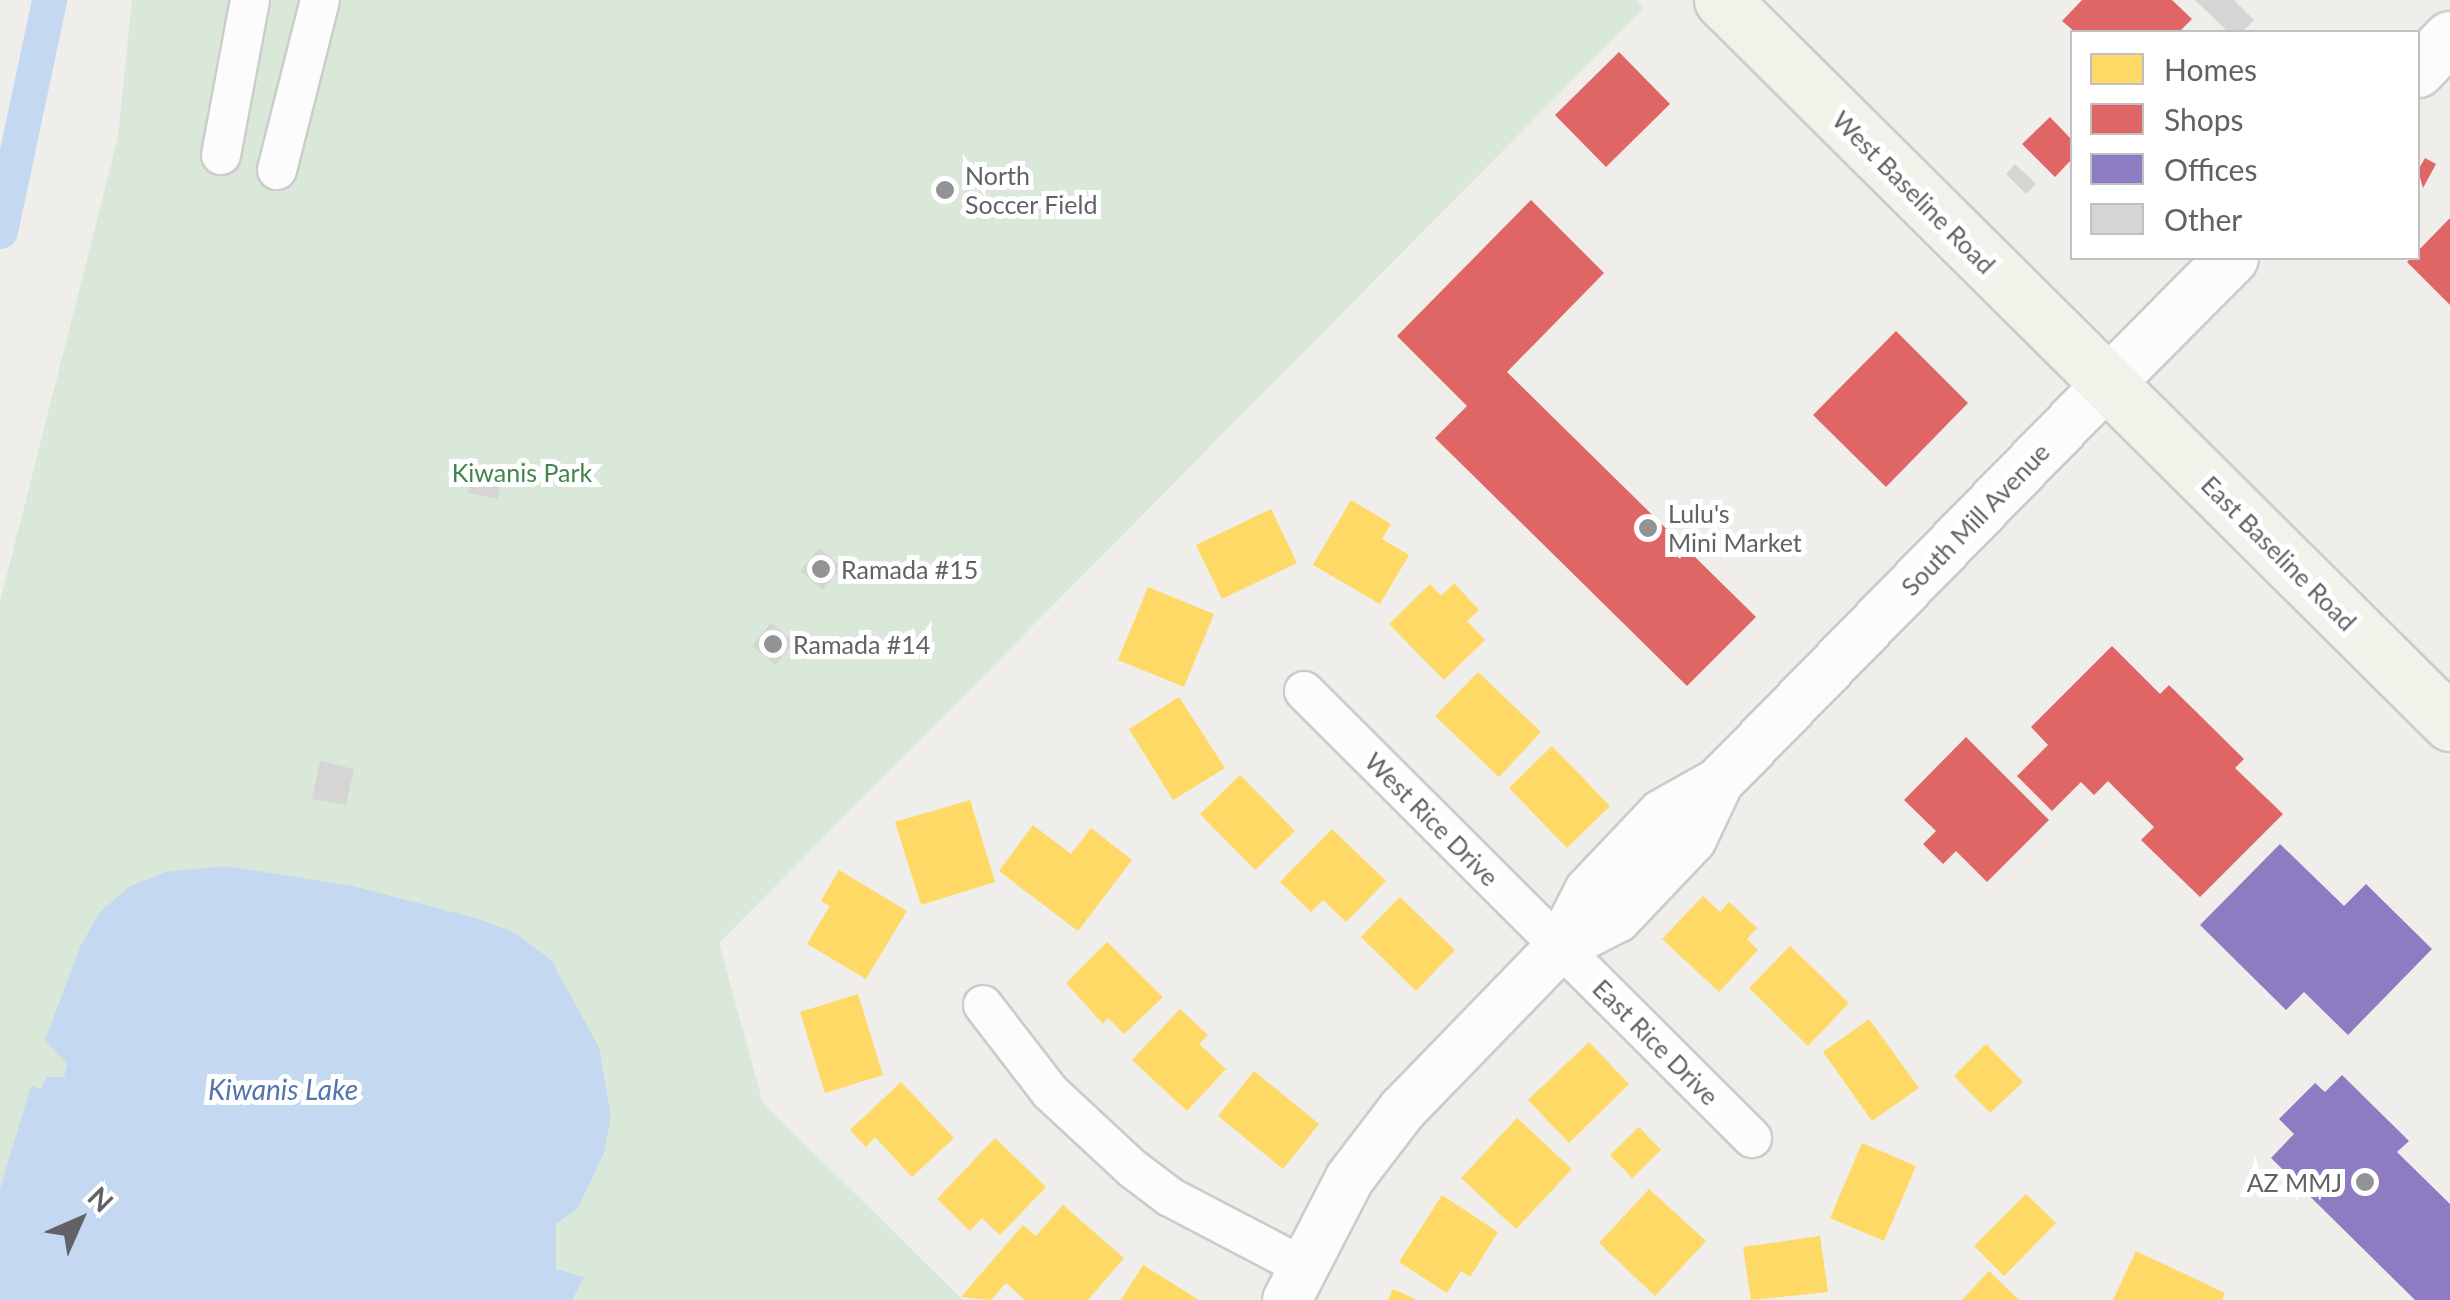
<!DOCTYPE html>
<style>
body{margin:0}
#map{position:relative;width:2450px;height:1300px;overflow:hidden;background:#efeeea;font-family:Lato,sans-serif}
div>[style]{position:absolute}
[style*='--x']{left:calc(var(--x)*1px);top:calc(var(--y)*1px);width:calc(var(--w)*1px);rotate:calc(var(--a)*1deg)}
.green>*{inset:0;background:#dae8da}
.water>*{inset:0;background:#c5d8f2}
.homes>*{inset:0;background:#ffd966}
.shops>*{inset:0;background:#e06666}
.offices>*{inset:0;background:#8e7cc3}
.canal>*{height:35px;margin:-17.5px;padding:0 17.5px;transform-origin:17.5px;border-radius:17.5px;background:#c5d8f2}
.building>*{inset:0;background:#d5d5d3}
.roads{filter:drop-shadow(2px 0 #cccccb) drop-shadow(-2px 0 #cccccb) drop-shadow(0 2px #cccccb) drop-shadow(0 -2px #cccccb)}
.minor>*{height:38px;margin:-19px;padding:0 19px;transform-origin:19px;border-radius:19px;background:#fdfcfc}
.tertiary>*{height:48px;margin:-24px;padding:0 24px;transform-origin:24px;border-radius:24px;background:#fdfcfc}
.secondary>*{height:52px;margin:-26px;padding:0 26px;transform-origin:26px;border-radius:26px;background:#fdfcfc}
.primary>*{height:55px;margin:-27.5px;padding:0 27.5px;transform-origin:27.5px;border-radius:27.5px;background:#f2f2eb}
.dots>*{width:28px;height:28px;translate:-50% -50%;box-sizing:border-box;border:5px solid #fff;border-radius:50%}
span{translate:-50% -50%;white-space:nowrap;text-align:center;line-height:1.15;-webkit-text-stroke:10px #fff;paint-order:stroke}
.poi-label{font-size:25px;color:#606267}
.left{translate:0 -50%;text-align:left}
.right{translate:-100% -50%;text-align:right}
.street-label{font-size:25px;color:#606267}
.park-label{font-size:25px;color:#42844e}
.water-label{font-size:28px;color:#5474ae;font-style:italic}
.legend{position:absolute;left:2070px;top:30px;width:350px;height:230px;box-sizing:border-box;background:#fff;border:2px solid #bfc0c2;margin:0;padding:12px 18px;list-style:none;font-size:30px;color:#606267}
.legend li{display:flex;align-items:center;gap:20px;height:50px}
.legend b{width:50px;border:2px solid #bfc0c2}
.north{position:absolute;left:30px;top:1170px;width:100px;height:100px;-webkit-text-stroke:8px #fff;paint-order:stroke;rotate:45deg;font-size:28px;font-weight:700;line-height:40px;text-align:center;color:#606267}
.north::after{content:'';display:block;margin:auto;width:35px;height:45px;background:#606267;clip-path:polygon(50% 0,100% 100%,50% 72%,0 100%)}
</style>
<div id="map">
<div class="green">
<div style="clip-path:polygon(132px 0,1636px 0,1644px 8px,719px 943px,763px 1103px,963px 1300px,0 1300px,0 602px,118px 137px)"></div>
</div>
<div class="water">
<div style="clip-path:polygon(225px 866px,353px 886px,479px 919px,515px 933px,551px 960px,599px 1047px,611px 1116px,604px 1153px,578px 1208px,556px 1224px,556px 1269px,584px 1277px,572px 1300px,0 1300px,0 1189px,31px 1086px,41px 1089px,46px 1077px,64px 1077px,67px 1064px,45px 1040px,81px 945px,100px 912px,130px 886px,166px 872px)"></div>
</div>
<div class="homes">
<div style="clip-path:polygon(1351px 500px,1391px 524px,1382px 539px,1409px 555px,1380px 604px,1313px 565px)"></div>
<div style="clip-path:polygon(1271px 509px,1297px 563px,1222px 599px,1196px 545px)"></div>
<div style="clip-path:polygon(1454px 583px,1479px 610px,1467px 621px,1485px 640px,1444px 680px,1389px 624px,1430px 584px,1441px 596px)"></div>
<div style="clip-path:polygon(1148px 587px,1214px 614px,1184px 687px,1118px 660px)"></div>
<div style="clip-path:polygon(1478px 672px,1541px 732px,1499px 777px,1435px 716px)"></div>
<div style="clip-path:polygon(1179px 697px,1225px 768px,1173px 800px,1129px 729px)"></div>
<div style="clip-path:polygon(1552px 746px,1610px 806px,1567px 848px,1509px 788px)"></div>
<div style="clip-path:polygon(1240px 775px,1295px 831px,1255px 870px,1200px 814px)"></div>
<div style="clip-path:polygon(970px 800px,995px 882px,921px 905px,895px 822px)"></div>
<div style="clip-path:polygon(1033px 825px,1071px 854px,1091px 828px,1132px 860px,1078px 931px,999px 871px)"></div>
<div style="clip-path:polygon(1332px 829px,1386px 881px,1346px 922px,1323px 900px,1311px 912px,1280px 882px)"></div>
<div style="clip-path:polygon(839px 870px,907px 911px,866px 979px,807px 944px,830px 906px,821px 901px)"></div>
<div style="clip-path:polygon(1703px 896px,1720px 912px,1729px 902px,1757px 928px,1747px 939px,1758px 950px,1719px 992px,1662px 939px)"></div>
<div style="clip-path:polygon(1400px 897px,1455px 950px,1416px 991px,1361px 937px)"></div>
<div style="clip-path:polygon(1107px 942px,1163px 997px,1124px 1034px,1108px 1018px,1103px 1024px,1066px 983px)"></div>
<div style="clip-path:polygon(1790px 946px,1849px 1003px,1808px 1046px,1749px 988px)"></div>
<div style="clip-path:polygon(858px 994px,883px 1075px,825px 1093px,800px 1012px)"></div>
<div style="clip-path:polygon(1180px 1009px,1208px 1035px,1199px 1044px,1226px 1069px,1187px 1111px,1132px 1060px)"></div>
<div style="clip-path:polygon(1869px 1019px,1919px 1088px,1872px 1121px,1823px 1052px)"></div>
<div style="clip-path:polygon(1589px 1042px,1629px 1084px,1569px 1143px,1528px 1100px)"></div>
<div style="clip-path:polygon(1986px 1044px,2023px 1082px,1990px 1113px,1954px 1076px)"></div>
<div style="clip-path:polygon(1254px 1071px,1319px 1124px,1283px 1169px,1218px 1116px)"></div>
<div style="clip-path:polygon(901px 1082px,954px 1138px,912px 1177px,875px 1137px,866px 1147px,850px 1130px)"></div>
<div style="clip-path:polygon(1517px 1118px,1572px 1169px,1516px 1229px,1461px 1178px)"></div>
<div style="clip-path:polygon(1639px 1127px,1661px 1150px,1632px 1178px,1610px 1155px)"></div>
<div style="clip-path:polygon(995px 1138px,1046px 1187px,1000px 1235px,982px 1218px,970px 1231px,937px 1199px)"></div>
<div style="clip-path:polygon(1862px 1143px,1916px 1166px,1884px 1241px,1830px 1218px)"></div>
<div style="clip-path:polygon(1649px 1189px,1706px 1241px,1655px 1296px,1599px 1243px)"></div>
<div style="clip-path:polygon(2026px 1194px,2056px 1223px,2004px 1276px,1974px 1246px)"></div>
<div style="clip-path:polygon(1442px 1195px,1498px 1232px,1470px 1277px,1461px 1271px,1447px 1293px,1399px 1262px)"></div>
<div style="clip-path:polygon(1063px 1205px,1124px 1258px,1088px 1300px,1025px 1300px,1006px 1283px,991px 1300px,961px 1297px,1023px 1225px,1036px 1236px)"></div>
<div style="clip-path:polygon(1820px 1236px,1828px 1292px,1751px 1300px,1743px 1247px)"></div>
<div style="clip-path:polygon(2136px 1251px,2225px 1293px,2222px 1300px,2113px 1300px)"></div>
<div style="clip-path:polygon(1143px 1265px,1199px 1300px,1121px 1300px)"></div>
<div style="clip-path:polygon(1989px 1271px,2019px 1300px,1962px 1300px)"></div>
<div style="clip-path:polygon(1393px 1289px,1417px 1300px,1388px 1300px)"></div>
</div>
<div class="shops">
<div style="clip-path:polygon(2082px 0,2172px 0,2192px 19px,2179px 32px,2075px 32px,2062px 21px)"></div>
<div style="clip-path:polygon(1619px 52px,1670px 104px,1606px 167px,1555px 115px)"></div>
<div style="clip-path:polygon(2050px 117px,2072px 140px,2072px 159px,2055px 177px,2022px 144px)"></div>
<div style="clip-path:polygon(2425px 158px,2436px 164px,2423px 188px,2418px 170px)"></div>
<div style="clip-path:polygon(1531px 200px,1604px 273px,1507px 372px,1756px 617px,1687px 686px,1435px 438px,1467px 406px,1397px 336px)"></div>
<div style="clip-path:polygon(2450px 218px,2450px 305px,2407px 262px)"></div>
<div style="clip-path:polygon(1896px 331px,1968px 403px,1886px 487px,1813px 415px)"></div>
<div style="clip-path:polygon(2112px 646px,2160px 694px,2169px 685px,2244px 759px,2235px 768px,2283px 814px,2200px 897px,2141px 840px,2154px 827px,2108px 781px,2094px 795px,2081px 782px,2052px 811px,2017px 776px,2048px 745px,2031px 727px)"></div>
<div style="clip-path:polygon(1966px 737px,2049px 820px,1987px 882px,1956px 851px,1943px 864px,1923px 844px,1936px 831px,1904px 800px)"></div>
</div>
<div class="offices">
<div style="clip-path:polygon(2280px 844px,2344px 906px,2366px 884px,2432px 949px,2348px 1035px,2304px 992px,2286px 1010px,2200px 925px)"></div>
<div style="clip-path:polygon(2342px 1075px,2409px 1141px,2397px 1152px,2450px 1204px,2450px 1300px,2415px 1300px,2271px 1158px,2294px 1134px,2279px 1119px,2315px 1083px,2325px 1092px)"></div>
</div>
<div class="canal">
<div style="--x:0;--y:231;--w:236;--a:-78"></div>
</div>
<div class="building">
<div style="clip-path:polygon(2195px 0,2234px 0,2254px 20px,2242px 32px,2228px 32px)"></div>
<div style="clip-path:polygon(2015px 164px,2036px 184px,2026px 194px,2006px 174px)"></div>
<div style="clip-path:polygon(473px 464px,503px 470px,498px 499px,468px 493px)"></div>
<div style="clip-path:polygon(819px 548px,842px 567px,823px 590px,800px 571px)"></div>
<div style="clip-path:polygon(771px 623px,794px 642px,775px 665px,752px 646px)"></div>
<div style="clip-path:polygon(320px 761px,354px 769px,346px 805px,312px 799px)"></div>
</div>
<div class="roads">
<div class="minor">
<div style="--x:221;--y:155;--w:158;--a:-79.4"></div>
<div style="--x:277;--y:170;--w:175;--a:-75.8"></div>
<div style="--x:1304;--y:691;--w:633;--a:44.94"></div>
<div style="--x:983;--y:1005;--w:110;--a:52.4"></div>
<div style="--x:1050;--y:1092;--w:113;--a:42.9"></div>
<div style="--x:1133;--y:1169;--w:46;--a:37.1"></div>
<div style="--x:1170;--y:1197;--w:147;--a:27.6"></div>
</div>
<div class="tertiary">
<div style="--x:1560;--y:947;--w:64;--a:-27"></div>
<div style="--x:1617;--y:918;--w:109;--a:-46.5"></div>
<div style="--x:1692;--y:839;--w:63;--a:-64.7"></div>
<div style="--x:1287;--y:1300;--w:137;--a:-62.7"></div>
<div style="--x:1350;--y:1178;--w:86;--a:-52.6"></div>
<div style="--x:1402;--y:1110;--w:227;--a:-45.9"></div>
<div style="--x:1560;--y:947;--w:63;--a:-62.6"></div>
<div style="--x:1589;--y:891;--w:106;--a:-46.5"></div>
<div style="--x:1662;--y:814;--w:65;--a:-29.3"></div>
<div style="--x:1719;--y:782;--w:557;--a:-45.73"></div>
</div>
<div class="secondary">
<div style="--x:2418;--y:71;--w:46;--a:-45.9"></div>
<div style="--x:2108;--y:383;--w:176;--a:-45.2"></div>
</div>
<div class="primary">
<div style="--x:1722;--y:0;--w:1026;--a:44.8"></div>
</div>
</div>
<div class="dots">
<div style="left:945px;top:190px;background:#929395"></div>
<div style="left:1648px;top:528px;background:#929395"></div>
<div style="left:821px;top:569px;background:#929395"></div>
<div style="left:773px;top:644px;background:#929395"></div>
<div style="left:2365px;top:1182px;background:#929395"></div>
</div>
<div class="poi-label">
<span class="left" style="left:965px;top:190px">North<br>Soccer Field</span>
<span class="left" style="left:1668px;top:528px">Lulu's<br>Mini Market</span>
<span class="left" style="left:841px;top:569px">Ramada #15</span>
<span class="left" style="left:793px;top:644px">Ramada #14</span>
<span class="right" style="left:2342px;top:1182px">AZ MMJ</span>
</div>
<div class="street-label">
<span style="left:1914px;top:192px;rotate:45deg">West Baseline Road</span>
<span style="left:1975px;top:519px;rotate:-46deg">South Mill Avenue</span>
<span style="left:2279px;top:553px;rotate:45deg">East Baseline Road</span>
<span style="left:1432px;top:819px;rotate:45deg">West Rice Drive</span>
<span style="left:1656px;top:1042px;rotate:45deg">East Rice Drive</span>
</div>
<div class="park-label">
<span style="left:522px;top:472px">Kiwanis Park</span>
</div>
<div class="water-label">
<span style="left:283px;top:1089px">Kiwanis Lake</span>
</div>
<ul class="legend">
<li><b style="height:28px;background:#ffd966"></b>Homes</li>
<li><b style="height:28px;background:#e06666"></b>Shops</li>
<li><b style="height:28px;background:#8e7cc3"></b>Offices</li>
<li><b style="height:28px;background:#d5d5d3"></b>Other</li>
</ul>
<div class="north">N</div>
</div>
